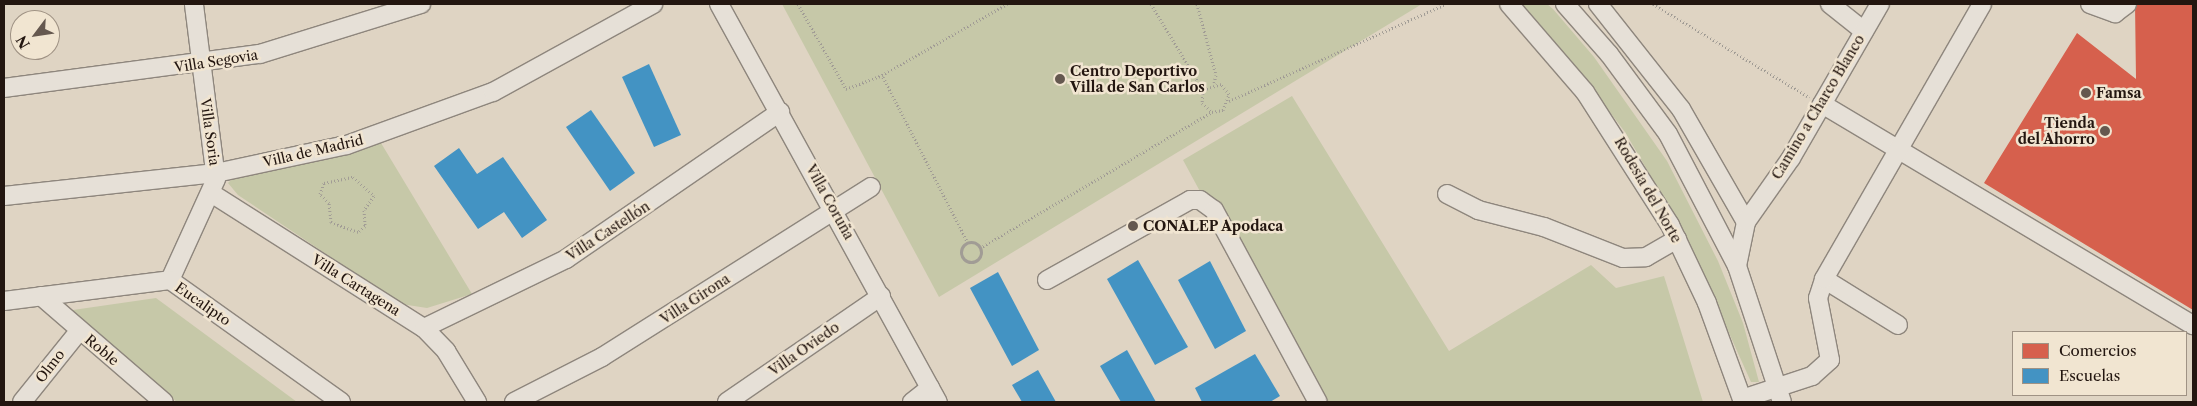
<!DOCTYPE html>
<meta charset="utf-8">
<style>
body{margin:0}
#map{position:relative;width:2197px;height:406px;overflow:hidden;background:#dfd4c3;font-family:"Libre Caslon Text",serif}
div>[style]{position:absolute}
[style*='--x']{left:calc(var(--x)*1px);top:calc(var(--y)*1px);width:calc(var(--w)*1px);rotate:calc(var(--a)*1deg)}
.green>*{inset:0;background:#c6c8a8}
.shops>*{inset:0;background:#d6604d}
.schools>*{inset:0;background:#4393c3}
.path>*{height:3px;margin-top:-1.5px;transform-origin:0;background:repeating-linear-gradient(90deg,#a19c95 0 1px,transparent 0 3.5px)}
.path>.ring{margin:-1.5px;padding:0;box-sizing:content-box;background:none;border:3px solid #a19c95;border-radius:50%}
.roads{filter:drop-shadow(1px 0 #8e867d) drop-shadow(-1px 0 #8e867d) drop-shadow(0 1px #8e867d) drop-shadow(0 -1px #8e867d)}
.minor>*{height:18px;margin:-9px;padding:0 9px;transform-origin:9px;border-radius:9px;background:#e6e0d7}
.dots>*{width:14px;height:14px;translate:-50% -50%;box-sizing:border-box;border:2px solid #f1e5d1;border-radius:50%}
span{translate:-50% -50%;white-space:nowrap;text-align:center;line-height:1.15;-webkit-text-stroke:5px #f1e5d1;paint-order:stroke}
.street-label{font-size:14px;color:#231610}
.poi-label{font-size:14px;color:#231610;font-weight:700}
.left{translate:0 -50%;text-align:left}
.right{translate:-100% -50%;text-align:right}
.frame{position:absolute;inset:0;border:5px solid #231610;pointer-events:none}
.legend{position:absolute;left:2012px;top:331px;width:175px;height:65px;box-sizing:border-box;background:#f1e5d1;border:1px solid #9f9284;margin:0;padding:6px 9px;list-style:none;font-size:15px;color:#231610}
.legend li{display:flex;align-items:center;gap:10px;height:25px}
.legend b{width:25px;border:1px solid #9f9284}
.north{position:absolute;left:10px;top:10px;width:50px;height:50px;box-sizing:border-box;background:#f1e5d1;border:1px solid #9f9284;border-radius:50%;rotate:239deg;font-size:14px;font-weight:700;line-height:20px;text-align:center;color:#231610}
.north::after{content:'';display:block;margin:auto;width:18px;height:22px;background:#65584f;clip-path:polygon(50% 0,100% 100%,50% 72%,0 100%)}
</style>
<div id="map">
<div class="green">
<div style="clip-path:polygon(782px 4px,1422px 4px,939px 297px)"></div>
<div style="clip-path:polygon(1520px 4px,1547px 4px,1553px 9px,1594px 57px,1667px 161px,1718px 261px,1743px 323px,1759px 382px,1751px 382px,1685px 235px,1625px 132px,1569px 59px)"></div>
<div style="clip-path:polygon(1292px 96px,1449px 351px,1591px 265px,1616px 288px,1664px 276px,1703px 402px,1314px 402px,1183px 160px)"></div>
<div style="clip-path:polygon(381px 143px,384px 148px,472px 294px,427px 308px,401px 304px,238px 195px,228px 183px,235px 176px)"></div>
<div style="clip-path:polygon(156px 298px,297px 402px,177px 402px,66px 311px)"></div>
</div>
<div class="shops">
<div style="clip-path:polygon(2135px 4px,2193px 4px,2193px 310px,1984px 183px,2077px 33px,2136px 79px)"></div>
</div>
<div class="schools">
<div style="clip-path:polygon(649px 64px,681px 135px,654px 147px,622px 77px)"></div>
<div style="clip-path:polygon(591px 110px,635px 173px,610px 191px,566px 127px)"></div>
<div style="clip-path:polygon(459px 148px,477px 174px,503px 157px,547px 220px,522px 238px,504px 212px,478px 229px,434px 166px)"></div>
<div style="clip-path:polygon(1138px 260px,1188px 347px,1155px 365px,1107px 279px)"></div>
<div style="clip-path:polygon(1210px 261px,1246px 331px,1215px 349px,1178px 280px)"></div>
<div style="clip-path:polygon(998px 272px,1039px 350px,1012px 366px,970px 288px)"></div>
<div style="clip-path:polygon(1127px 350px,1156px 402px,1121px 402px,1100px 366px)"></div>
<div style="clip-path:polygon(1255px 354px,1280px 396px,1270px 402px,1202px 402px,1195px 388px)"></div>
<div style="clip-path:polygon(1038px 370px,1056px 402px,1022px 402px,1012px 385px)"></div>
</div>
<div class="path">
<div style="--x:798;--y:4;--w:98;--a:60.5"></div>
<div style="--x:846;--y:89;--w:39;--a:-21"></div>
<div style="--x:1151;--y:4;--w:100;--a:58.8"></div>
<div style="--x:1197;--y:4;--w:73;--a:75"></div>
<div style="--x:1216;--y:75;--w:8;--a:104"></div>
<div style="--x:1653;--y:4;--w:182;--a:30.8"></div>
<div style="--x:1229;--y:101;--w:238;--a:-24.1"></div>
<div style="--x:353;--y:177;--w:28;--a:42"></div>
<div style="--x:374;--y:196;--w:17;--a:126"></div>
<div style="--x:364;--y:210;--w:16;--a:86"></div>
<div style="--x:365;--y:226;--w:9;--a:139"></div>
<div style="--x:358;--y:232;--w:29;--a:-160"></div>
<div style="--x:331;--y:222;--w:19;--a:-96"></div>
<div style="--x:329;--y:203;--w:13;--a:-135"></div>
<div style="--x:320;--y:194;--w:12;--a:-70"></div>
<div style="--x:324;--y:183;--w:30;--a:-12"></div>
<div class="ring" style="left:961px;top:242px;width:17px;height:17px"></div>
<div style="--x:968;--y:243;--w:189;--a:-117.1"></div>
<div style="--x:882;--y:75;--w:144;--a:-29.6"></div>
<div style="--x:980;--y:248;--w:269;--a:-30.4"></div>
<div style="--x:1212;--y:112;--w:11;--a:-10"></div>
<div style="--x:1223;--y:110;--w:17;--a:-69"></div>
<div style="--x:1229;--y:94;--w:13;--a:-129"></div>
<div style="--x:1221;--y:84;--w:19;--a:162"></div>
<div style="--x:1203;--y:90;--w:13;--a:94"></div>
<div style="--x:1202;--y:103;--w:13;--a:42"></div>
</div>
<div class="roads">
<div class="minor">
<div style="--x:719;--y:4;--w:454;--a:61.2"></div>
<div style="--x:1509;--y:4;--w:116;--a:49.2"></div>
<div style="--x:1585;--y:92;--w:158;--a:57.4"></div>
<div style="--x:1670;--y:225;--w:86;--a:64.6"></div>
<div style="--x:1707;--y:303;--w:105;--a:70"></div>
<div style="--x:1565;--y:4;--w:67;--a:48.7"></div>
<div style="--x:1609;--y:54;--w:99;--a:53.6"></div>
<div style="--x:1668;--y:134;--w:149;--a:62.4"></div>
<div style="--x:1737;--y:266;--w:143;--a:71.7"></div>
<div style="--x:1598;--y:4;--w:134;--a:51.7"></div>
<div style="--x:1681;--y:109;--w:130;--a:60.1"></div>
<div style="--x:1830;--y:4;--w:43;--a:38.5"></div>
<div style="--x:2090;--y:4;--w:27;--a:20"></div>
<div style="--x:2115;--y:13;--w:15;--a:-37"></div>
<div style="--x:4;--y:88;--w:258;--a:-7.6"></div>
<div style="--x:260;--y:54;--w:169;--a:-17.3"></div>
<div style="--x:1822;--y:104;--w:432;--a:30.8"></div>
<div style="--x:211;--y:193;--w:252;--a:32.4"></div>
<div style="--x:424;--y:328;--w:32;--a:46"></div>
<div style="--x:446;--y:351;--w:60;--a:58.7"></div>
<div style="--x:1447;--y:194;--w:35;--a:27"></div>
<div style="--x:1478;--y:210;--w:68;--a:14.4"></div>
<div style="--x:1544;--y:227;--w:85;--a:21.4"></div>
<div style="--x:1623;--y:258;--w:23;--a:-2"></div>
<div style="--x:1646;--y:257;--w:36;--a:-30"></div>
<div style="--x:4;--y:196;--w:213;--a:-6.2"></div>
<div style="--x:216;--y:173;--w:134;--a:-12.1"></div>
<div style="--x:347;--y:145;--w:155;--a:-20"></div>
<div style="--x:493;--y:92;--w:183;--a:-28.8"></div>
<div style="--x:1737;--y:266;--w:45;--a:-78.4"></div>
<div style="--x:1746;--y:222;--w:78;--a:-54.9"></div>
<div style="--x:1791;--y:158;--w:178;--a:-60"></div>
<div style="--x:1824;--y:279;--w:87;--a:31.9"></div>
<div style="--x:170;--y:280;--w:111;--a:-65.5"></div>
<div style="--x:216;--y:179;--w:176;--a:-97.2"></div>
<div style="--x:1047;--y:280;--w:164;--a:-29.2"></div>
<div style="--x:1190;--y:200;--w:10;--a:0"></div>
<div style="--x:1200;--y:200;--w:17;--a:36"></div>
<div style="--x:1214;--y:210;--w:218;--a:61.6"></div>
<div style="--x:41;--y:296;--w:162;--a:40.8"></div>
<div style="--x:4;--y:301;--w:167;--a:-7.2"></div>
<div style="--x:170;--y:280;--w:210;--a:35.5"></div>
<div style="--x:424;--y:328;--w:158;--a:-25.9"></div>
<div style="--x:566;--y:259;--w:260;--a:-34.5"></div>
<div style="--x:1742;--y:399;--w:74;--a:-18.2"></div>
<div style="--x:1812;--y:376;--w:24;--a:-42"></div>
<div style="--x:1830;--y:360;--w:63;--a:-101"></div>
<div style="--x:1818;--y:298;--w:20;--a:-72"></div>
<div style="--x:1824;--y:279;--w:317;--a:-60.1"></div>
<div style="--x:22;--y:402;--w:91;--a:-51.2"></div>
<div style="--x:514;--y:402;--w:99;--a:-27.1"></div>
<div style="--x:602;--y:357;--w:318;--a:-32.3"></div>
<div style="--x:727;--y:402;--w:187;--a:-34.5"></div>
<div style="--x:912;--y:402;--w:23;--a:-38"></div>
</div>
</div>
<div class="dots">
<div style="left:1060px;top:79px;background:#65584f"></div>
<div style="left:2086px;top:93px;background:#65584f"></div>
<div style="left:2105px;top:131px;background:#65584f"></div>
<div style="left:1133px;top:226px;background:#65584f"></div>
</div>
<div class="street-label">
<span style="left:216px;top:61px;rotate:-9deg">Villa Segovia</span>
<span style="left:1818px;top:107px;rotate:-59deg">Camino a Charco Blanco</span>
<span style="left:210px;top:132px;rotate:82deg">Villa Soria</span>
<span style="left:313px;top:151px;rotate:-13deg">Villa de Madrid</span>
<span style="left:1648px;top:190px;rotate:60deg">Rodesia del Norte</span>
<span style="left:830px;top:202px;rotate:61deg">Villa Coruña</span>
<span style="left:608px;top:231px;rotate:-33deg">Villa Castellón</span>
<span style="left:356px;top:285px;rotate:32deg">Villa Cartagena</span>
<span style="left:695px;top:299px;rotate:-33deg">Villa Girona</span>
<span style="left:203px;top:304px;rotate:35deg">Eucalipto</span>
<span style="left:804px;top:349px;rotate:-35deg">Villa Oviedo</span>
<span style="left:102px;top:350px;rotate:40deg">Roble</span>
<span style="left:50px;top:366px;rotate:-52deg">Olmo</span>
</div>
<div class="poi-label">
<span class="left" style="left:1070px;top:79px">Centro Deportivo<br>Villa de San Carlos</span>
<span class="left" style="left:2096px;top:93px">Famsa</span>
<span class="right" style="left:2095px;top:131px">Tienda<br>del Ahorro</span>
<span class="left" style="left:1143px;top:226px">CONALEP Apodaca</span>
</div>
<div class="frame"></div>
<ul class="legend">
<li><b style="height:14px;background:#d6604d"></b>Comercios</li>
<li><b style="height:14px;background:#4393c3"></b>Escuelas</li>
</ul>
<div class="north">N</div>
</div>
